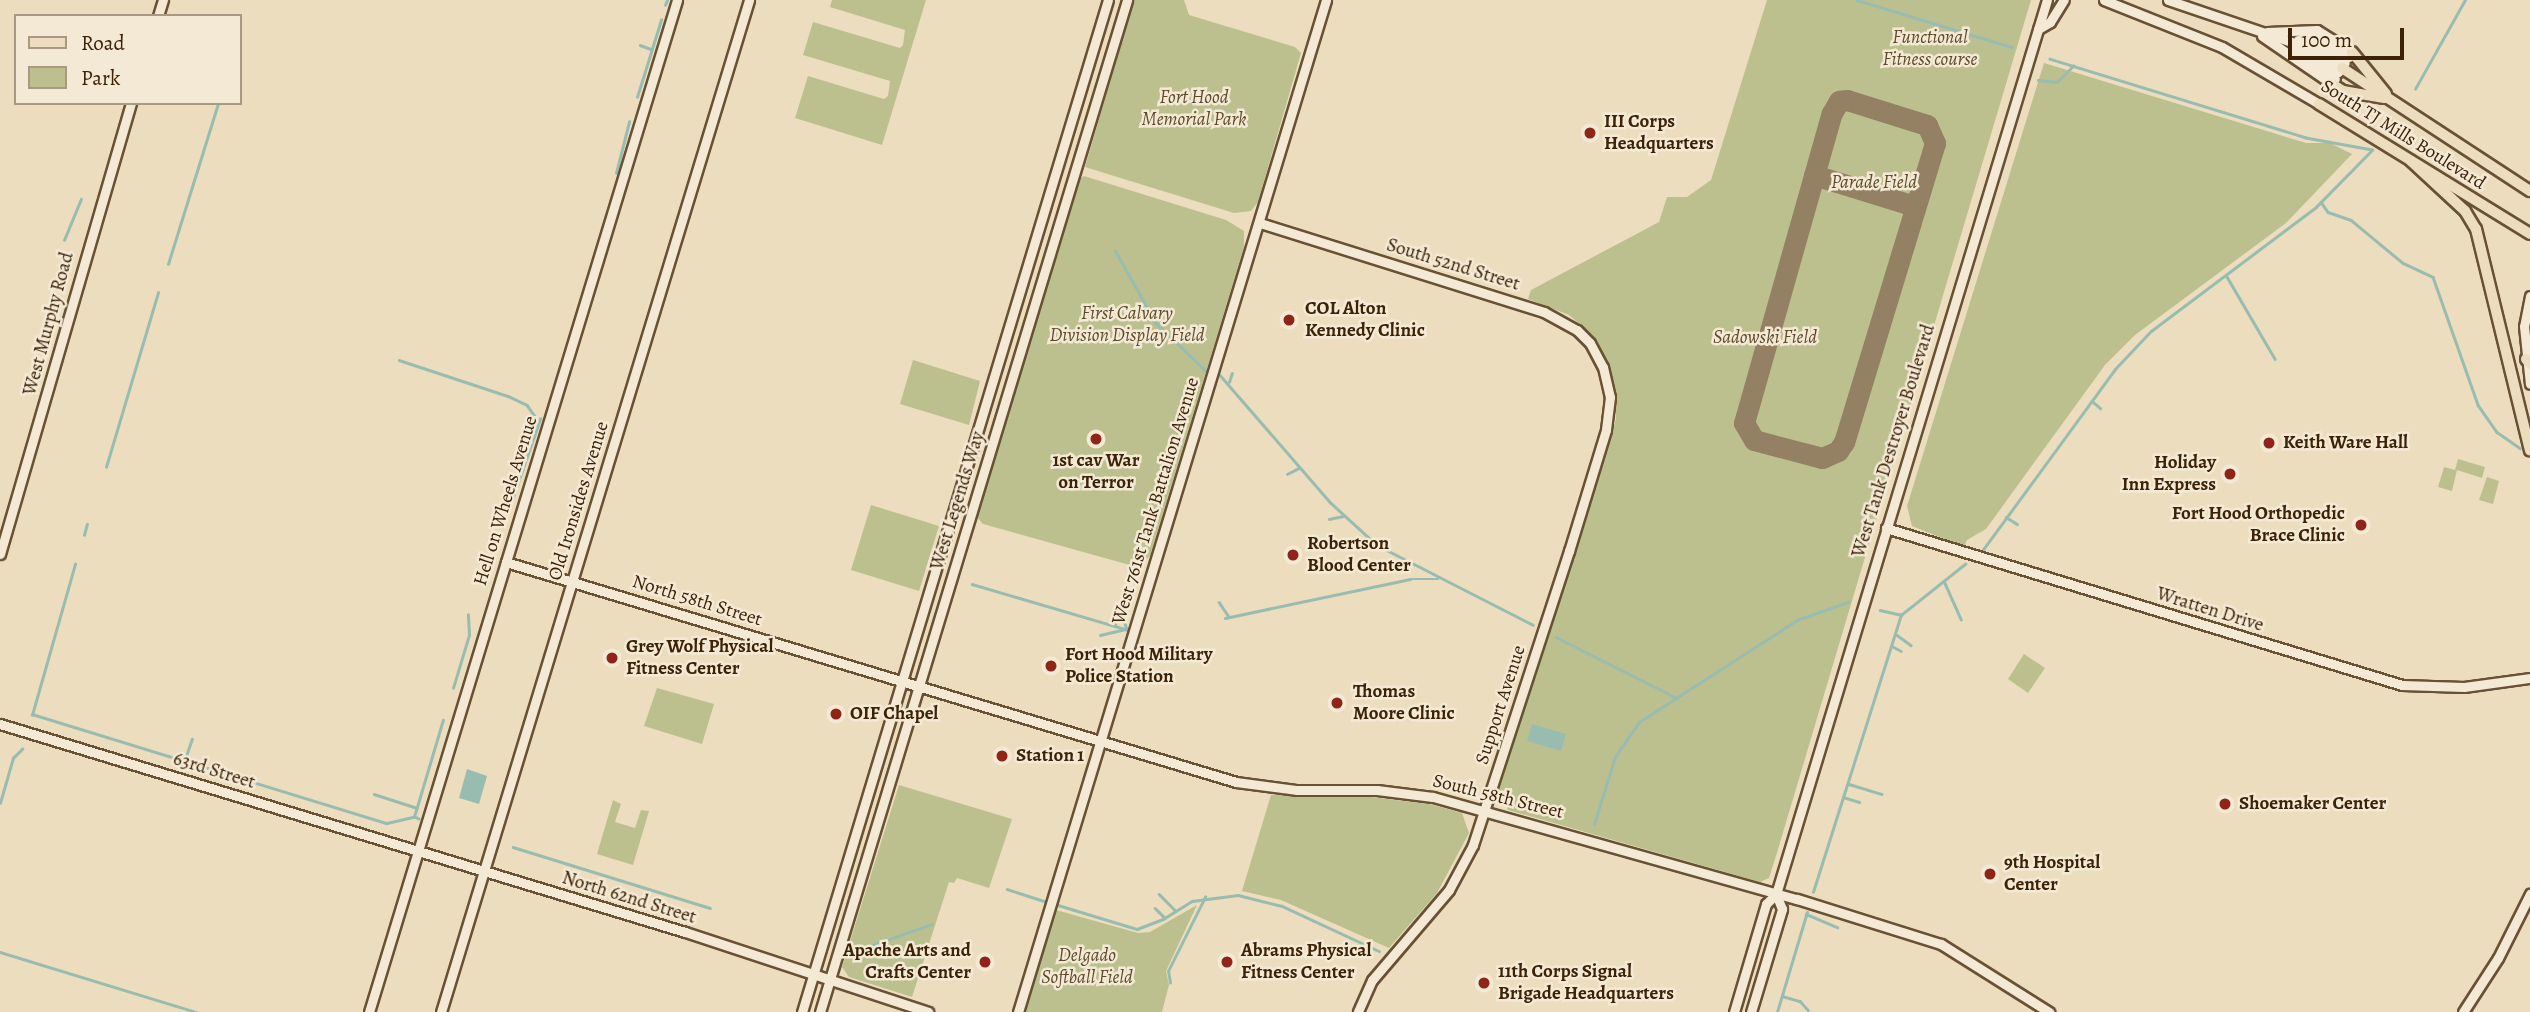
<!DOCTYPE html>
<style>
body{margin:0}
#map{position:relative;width:2530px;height:1012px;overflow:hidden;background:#ecddbe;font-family:Alegreya,serif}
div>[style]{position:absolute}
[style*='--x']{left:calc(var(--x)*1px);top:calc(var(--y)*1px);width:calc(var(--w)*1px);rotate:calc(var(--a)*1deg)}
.green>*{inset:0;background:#bcc08e}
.water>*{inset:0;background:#99bcb1}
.stream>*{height:2.5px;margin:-1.25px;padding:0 1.25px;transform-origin:1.25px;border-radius:1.25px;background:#99bcb1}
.taxiway>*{height:21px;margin:-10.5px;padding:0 10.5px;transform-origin:10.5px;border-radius:10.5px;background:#948062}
.roads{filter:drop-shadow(2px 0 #685134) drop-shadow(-2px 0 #685134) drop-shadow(0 2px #685134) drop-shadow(0 -2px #685134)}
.minor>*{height:9px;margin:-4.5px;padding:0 4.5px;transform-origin:4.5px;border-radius:4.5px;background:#f3e9d5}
.major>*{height:10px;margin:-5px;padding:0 5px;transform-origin:5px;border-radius:5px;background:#ecddbe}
.dots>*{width:19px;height:19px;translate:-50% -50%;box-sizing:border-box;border:4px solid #f3e9d5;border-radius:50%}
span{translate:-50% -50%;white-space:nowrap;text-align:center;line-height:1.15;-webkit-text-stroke:5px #f3e9d5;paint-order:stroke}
.park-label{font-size:19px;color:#5c4a28;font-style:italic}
.poi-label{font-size:19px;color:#3c2206;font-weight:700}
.left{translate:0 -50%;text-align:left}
.right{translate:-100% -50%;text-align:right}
.street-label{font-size:19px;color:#3c2206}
.legend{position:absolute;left:14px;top:14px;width:228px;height:91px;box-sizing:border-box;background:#f3e9d5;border:2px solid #aa9982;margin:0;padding:9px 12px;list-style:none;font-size:21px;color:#3c2206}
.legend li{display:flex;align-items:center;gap:14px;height:35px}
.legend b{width:35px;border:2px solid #aa9982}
.scale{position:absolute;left:2288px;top:28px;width:116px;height:32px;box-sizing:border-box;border:4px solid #3c2206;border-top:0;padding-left:9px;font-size:21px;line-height:24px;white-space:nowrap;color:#3c2206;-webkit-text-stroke:5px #f3e9d5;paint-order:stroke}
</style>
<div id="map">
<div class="green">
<div style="clip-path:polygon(832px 0,926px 0,882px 145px,795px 118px,808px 76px,884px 99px,888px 96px,890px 81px,803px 55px,813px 22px,900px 48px,903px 45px,905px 30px,830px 7px)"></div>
<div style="clip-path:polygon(1134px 0,1184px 0,1189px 15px,1295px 47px,1301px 53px,1258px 202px,1251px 211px,1234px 213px,1085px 167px)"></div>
<div style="clip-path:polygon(1767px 0,2031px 0,1776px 856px,1769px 878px,1760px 882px,1508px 810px,1498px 789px,1616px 419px,1610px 366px,1592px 335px,1569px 315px,1528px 299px,1531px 290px,1659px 222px,1667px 197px,1687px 197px,1711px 180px)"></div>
<div style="clip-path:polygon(2044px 63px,2306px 143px,2330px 143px,2352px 154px,2286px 223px,2135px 335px,2105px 365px,1986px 529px,1967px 540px,1964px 547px,1912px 526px,1907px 506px)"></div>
<div style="clip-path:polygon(1084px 176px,1226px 220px,1244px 231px,1244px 247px,1150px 556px,1137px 567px,983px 524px,976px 516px,1078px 180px)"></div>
<div style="clip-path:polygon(913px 360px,980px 381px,969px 425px,900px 404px)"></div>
<div style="clip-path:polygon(2458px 459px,2485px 467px,2482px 478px,2457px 470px,2452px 491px,2438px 487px,2444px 467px,2455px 470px)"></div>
<div style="clip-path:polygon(2487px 477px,2499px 481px,2493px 504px,2479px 500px)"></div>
<div style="clip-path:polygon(871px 505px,939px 526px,919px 591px,851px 570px)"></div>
<div style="clip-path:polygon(2024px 654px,2045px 668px,2028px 693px,2008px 679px)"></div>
<div style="clip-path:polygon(657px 688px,714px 704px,702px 744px,644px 726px)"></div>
<div style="clip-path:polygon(899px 785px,1012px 819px,989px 888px,957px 878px,954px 883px,949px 882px,912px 997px,849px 977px,842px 967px)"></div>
<div style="clip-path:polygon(1271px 795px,1371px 797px,1429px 804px,1462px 813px,1469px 833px,1437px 893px,1389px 948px,1281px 900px,1242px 891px)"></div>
<div style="clip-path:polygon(613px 800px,621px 804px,615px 822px,635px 828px,641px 810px,649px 811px,633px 865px,597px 854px)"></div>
<div style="clip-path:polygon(1197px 905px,1166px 971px,1169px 985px,1162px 1012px,1025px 1012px,1056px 910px,1138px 933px,1150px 932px)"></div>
</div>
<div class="water">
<div style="clip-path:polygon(1532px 724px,1566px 734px,1561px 751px,1527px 741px)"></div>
<div style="clip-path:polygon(467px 769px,487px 776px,479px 804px,459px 798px)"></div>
</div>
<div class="stream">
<div style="--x:1857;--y:0;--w:162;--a:16.9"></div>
<div style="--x:665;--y:5;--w:5;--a:-68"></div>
<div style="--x:640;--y:45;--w:12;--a:20"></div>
<div style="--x:2038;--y:80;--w:19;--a:6"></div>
<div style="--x:2057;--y:82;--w:23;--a:-45"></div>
<div style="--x:2415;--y:89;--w:102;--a:-60.7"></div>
<div style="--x:637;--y:97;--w:81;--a:-72.7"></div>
<div style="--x:2385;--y:131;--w:12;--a:-55"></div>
<div style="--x:616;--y:173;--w:53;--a:-75.7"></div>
<div style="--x:2321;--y:202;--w:12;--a:55"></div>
<div style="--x:2328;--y:212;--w:24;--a:19"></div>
<div style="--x:2351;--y:220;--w:67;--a:39.6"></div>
<div style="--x:2403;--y:263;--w:33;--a:25"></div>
<div style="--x:2433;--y:277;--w:136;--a:70.6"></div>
<div style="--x:2478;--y:405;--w:33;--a:55"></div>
<div style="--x:2497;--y:432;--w:28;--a:35"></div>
<div style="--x:64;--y:240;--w:44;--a:-67.5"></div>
<div style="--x:1115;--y:250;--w:84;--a:60.7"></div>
<div style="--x:1156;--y:323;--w:69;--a:43.8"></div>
<div style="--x:168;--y:264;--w:169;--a:-72.7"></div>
<div style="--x:2226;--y:275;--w:97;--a:59.7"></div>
<div style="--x:399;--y:360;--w:115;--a:18.3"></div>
<div style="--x:508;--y:396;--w:21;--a:25"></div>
<div style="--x:527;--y:405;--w:16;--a:55"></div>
<div style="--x:1220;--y:375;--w:169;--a:49.1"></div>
<div style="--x:1331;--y:503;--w:62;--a:42.4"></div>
<div style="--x:1377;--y:545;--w:175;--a:27.1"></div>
<div style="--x:1229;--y:382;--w:9;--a:-72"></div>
<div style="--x:2092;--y:401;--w:11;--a:41"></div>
<div style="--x:106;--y:467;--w:182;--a:-73.4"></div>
<div style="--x:1287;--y:474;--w:13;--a:-27"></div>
<div style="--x:512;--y:500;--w:86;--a:-70.9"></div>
<div style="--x:2006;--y:517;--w:13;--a:32"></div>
<div style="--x:1329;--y:519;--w:14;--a:-12"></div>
<div style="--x:84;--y:535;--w:11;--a:-75"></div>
<div style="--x:1982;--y:551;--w:225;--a:-53.8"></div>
<div style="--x:2115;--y:369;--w:52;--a:-46.5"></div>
<div style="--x:2151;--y:331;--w:206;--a:-36.9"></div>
<div style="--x:2316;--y:207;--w:80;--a:-45.5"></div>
<div style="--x:2372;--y:150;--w:67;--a:-169.7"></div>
<div style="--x:2306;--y:138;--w:268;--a:-162.9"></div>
<div style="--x:1944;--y:581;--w:42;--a:65.9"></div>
<div style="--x:972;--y:584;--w:163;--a:16.4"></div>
<div style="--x:1219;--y:602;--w:18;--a:56"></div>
<div style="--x:1880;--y:610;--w:22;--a:13"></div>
<div style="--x:1113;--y:616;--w:10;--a:73"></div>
<div style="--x:1225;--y:618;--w:189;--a:-11.9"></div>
<div style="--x:1410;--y:579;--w:28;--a:0"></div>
<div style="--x:1100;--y:635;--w:27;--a:-13"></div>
<div style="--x:1126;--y:629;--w:18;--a:-103"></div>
<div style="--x:1897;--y:635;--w:17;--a:36"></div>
<div style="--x:1556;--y:637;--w:136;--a:26.8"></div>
<div style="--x:1892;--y:646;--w:10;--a:29"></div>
<div style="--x:453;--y:688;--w:55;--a:-73.2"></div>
<div style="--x:469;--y:635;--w:20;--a:-93"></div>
<div style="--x:32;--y:714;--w:371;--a:17.1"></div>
<div style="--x:387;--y:823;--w:28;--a:-13"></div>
<div style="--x:32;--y:715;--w:157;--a:-74.1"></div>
<div style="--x:185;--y:759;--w:21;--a:-71"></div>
<div style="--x:1849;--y:784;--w:34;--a:17"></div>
<div style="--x:374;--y:794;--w:45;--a:18"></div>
<div style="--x:1843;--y:797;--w:17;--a:17"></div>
<div style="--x:0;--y:803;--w:47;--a:-73.9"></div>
<div style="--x:13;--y:758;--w:13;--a:-45"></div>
<div style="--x:419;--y:819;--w:5;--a:-158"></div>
<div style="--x:414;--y:817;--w:101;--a:-73.4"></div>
<div style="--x:1594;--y:824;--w:70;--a:-72.6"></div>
<div style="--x:1615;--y:757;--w:42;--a:-55.6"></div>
<div style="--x:1639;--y:722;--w:188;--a:-32.8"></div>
<div style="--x:1797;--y:620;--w:54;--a:-19.4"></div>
<div style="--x:513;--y:847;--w:206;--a:17.2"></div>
<div style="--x:1007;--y:889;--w:40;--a:18"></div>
<div style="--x:1813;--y:892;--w:291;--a:-72.4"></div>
<div style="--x:1901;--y:615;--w:82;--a:-38.6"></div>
<div style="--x:1159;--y:894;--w:24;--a:45"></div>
<div style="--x:1058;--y:905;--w:83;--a:16.9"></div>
<div style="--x:1137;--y:929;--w:28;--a:-21"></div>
<div style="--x:1163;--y:919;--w:34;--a:-32"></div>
<div style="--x:1192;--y:901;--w:46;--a:-7.4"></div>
<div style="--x:1238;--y:895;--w:45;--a:14"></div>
<div style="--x:1282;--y:906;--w:107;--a:24.9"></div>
<div style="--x:1155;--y:908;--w:14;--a:45"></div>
<div style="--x:1806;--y:914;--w:34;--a:23"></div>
<div style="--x:861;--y:949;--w:75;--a:-19.4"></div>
<div style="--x:0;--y:952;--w:205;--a:17"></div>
<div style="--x:1170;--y:983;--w:12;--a:-99"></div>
<div style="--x:1168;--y:971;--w:83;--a:-63.4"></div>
<div style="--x:1782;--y:996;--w:19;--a:16"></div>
<div style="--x:1800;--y:1001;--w:12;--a:48"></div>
<div style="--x:1777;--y:1012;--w:104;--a:-73.3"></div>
</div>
<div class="taxiway">
<div style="--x:1847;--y:100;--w:84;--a:17.4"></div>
<div style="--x:1927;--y:125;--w:20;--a:66"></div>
<div style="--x:1935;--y:143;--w:313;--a:106.9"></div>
<div style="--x:1844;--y:442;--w:11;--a:124"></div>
<div style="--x:1838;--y:451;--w:17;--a:156"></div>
<div style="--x:1822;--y:458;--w:70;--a:-165.2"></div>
<div style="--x:1754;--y:440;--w:20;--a:-120"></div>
<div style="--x:1744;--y:423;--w:322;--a:-74.2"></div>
<div style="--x:1832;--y:113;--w:14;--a:-60"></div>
<div style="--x:1839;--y:101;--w:8;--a:-7"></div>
<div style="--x:1814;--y:175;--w:106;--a:17.1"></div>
</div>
<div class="roads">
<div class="minor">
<div style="--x:2104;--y:0;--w:127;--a:21.7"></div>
<div style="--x:2222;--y:47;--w:113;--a:30.4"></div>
<div style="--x:2168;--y:0;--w:146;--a:18.8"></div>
<div style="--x:2306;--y:47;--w:42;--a:30.3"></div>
<div style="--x:158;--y:16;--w:17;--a:-73"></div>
<div style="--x:2038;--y:29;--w:14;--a:-30"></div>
<div style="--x:2050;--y:22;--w:26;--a:-58"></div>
<div style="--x:2267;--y:32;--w:50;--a:-2.3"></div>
<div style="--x:2317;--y:30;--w:41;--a:32.2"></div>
<div style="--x:2306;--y:35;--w:48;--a:27.1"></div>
<div style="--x:2262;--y:36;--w:85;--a:34.4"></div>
<div style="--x:2298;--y:40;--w:52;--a:26.1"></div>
<div style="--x:2295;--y:49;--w:49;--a:28.1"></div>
<div style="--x:2299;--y:57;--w:42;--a:31.4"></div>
<div style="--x:1260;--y:223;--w:298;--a:17.4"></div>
<div style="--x:1544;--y:312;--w:38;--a:29"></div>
<div style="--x:1577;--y:330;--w:18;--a:45"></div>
<div style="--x:1590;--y:343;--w:27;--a:62"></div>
<div style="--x:1603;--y:367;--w:31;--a:77"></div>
<div style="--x:1610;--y:397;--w:33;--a:97"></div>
<div style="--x:1606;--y:430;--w:127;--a:107"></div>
<div style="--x:1569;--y:551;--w:309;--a:108.1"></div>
<div style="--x:1473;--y:845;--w:51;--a:118.1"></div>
<div style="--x:1449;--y:890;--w:118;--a:130.5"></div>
<div style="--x:1372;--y:980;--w:35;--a:114"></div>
<div style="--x:2530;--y:296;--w:31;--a:101"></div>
<div style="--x:2524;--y:326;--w:58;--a:84.1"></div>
<div style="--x:1886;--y:528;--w:539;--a:16.92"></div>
<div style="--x:2402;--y:685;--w:62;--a:1.8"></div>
<div style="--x:2464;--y:687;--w:67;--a:-7.8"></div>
<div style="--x:0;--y:554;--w:470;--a:-73.8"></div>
<div style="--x:506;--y:562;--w:762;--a:16.77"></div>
<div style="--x:1236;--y:782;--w:62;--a:7.5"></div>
<div style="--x:1297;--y:790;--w:80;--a:0"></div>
<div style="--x:1377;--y:790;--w:56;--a:7.1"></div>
<div style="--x:1433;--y:797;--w:378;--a:15.7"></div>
<div style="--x:1797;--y:899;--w:151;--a:17.4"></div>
<div style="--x:1941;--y:944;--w:128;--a:32.2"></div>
<div style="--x:0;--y:724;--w:716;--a:16.89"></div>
<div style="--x:685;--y:932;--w:256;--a:18.2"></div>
<div style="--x:369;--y:1012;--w:1058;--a:-73.07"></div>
<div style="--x:441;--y:1012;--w:1058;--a:-73.07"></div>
<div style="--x:802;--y:1012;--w:1057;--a:-73.18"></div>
<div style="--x:820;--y:1012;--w:1058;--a:-73.12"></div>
<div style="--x:1018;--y:1012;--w:1058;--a:-73.07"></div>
<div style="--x:1734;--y:1012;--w:113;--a:-73.5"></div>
<div style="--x:1766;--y:904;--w:14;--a:-45"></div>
<div style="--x:1776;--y:894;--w:934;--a:-73.14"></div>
<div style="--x:1751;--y:1012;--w:108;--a:-73.2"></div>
<div style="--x:1782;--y:909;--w:16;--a:-112"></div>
<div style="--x:2463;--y:1012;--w:64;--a:-57.1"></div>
<div style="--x:2498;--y:958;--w:72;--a:-63.4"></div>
</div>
<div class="major">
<div style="--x:2352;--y:52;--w:54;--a:51"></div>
<div style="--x:2342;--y:68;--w:225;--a:33.2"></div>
<div style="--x:2332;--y:84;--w:13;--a:32"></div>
<div style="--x:2343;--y:91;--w:42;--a:9.7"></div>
<div style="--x:2319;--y:104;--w:248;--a:31.6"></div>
<div style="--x:2411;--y:161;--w:74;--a:42.8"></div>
<div style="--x:2465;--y:211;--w:21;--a:59"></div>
<div style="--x:2476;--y:229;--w:228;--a:76.3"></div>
<div style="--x:2526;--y:359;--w:6;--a:51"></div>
</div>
</div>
<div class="dots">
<div style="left:1590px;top:133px;background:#8f2418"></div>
<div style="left:1289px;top:320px;background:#8f2418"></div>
<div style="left:1096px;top:439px;background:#8f2418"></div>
<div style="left:2269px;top:443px;background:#8f2418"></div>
<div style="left:2230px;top:474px;background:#8f2418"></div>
<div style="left:2361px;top:525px;background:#8f2418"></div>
<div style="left:1293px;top:555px;background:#8f2418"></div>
<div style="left:612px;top:658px;background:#8f2418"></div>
<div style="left:1051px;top:666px;background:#8f2418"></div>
<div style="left:1337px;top:703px;background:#8f2418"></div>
<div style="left:836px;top:714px;background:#8f2418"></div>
<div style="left:1002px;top:756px;background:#8f2418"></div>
<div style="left:2225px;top:804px;background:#8f2418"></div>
<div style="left:1990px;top:874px;background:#8f2418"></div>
<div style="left:985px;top:962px;background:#8f2418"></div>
<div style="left:1227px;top:962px;background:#8f2418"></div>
<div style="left:1484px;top:983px;background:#8f2418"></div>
</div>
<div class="park-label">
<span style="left:1930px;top:49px">Functional<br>Fitness course</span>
<span style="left:1194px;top:109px">Fort Hood<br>Memorial Park</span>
<span style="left:1874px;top:183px">Parade Field</span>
<span style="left:1127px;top:325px">First Calvary<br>Division Display Field</span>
<span style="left:1765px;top:338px">Sadowski Field</span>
<span style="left:1087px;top:967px">Delgado<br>Softball Field</span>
</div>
<div class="poi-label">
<span class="left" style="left:1604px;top:133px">III Corps<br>Headquarters</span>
<span class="left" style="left:1305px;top:320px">COL Alton<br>Kennedy Clinic</span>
<span class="left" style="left:2283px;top:443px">Keith Ware Hall</span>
<span style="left:1096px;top:472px">1st cav War<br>on Terror</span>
<span class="right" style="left:2216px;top:474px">Holiday<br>Inn Express</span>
<span class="right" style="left:2345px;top:525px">Fort Hood Orthopedic<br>Brace Clinic</span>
<span class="left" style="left:1307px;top:555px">Robertson<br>Blood Center</span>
<span class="left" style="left:626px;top:658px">Grey Wolf Physical<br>Fitness Center</span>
<span class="left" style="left:1065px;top:666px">Fort Hood Military<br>Police Station</span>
<span class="left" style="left:1353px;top:703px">Thomas<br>Moore Clinic</span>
<span class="left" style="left:850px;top:714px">OIF Chapel</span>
<span class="left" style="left:1016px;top:756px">Station 1</span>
<span class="left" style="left:2239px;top:804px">Shoemaker Center</span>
<span class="left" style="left:2004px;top:874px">9th Hospital<br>Center</span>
<span class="right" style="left:971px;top:962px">Apache Arts and<br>Crafts Center</span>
<span class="left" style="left:1241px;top:962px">Abrams Physical<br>Fitness Center</span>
<span class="left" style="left:1498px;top:983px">11th Corps Signal<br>Brigade Headquarters</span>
</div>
<div class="street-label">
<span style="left:2403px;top:135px;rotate:32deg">South TJ Mills Boulevard</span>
<span style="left:1453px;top:265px;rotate:17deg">South 52nd Street</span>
<span style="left:49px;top:324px;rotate:-75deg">West Murphy Road</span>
<span style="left:1894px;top:441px;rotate:-73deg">West Tank Destroyer Boulevard</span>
<span style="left:506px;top:501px;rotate:-73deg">Hell on Wheels Avenue</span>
<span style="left:579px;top:501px;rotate:-73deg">Old Ironsides Avenue</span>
<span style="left:958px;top:501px;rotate:-73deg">West Legends Way</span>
<span style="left:1156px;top:501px;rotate:-73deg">West 761st Tank Battalion Avenue</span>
<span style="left:697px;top:601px;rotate:17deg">North 58th Street</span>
<span style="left:2210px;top:610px;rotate:17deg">Wratten Drive</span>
<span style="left:1501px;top:705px;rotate:-72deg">Support Avenue</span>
<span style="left:214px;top:771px;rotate:17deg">63rd Street</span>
<span style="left:1498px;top:797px;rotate:14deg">South 58th Street</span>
<span style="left:629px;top:898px;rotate:17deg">North 62nd Street</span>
</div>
<ul class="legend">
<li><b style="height:9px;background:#ecddbe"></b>Road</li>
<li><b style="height:19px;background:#bcc08e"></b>Park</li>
</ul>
<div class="scale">100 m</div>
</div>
